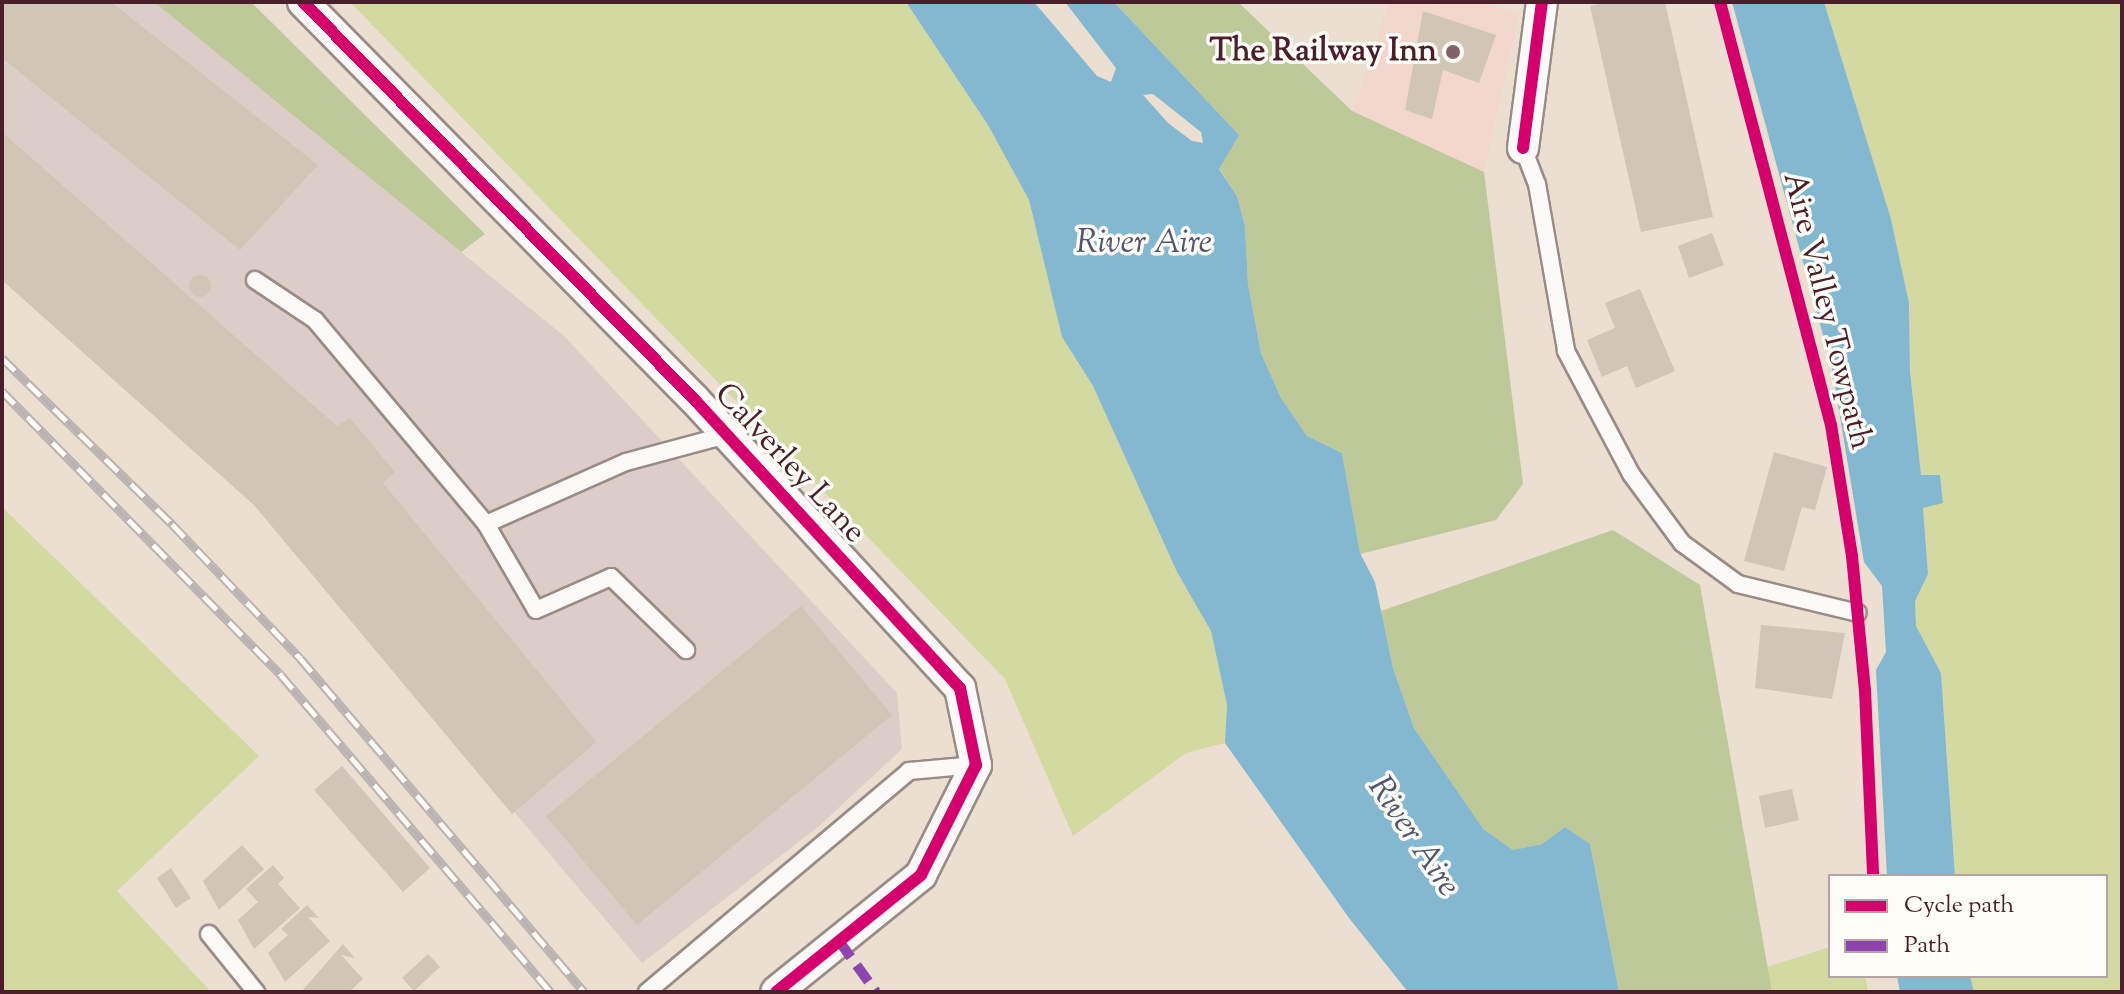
<!DOCTYPE html>
<style>
body{margin:0}
#map{position:relative;width:2124px;height:994px;overflow:hidden;background:#eadfd0;font-family:"Sorts Mill Goudy",serif}
div>[style]{position:absolute}
[style*='--x']{left:calc(var(--x)*1px);top:calc(var(--y)*1px);width:calc(var(--w)*1px);rotate:calc(var(--a)*1deg)}
.built>*{inset:0;background:#f1d7cc}
.industrial>*{inset:0;background:#ddcdc8}
.green>*{inset:0;background:#d3daa1}
.forest>*{inset:0;background:#bdc998}
.water>*{inset:0;background:#84b8d1}
.building>*{inset:0;background:#d0c5b7}
.round{border-radius:50%}
.roads{filter:drop-shadow(2px 0 #998c87) drop-shadow(-2px 0 #998c87) drop-shadow(0 2px #998c87) drop-shadow(0 -2px #998c87)}
.lane>*{height:16px;margin:-8px;padding:0 8px;transform-origin:8px;border-radius:8px;background:#fcfaf8}
.street>*{height:30px;margin:-15px;padding:0 15px;transform-origin:15px;border-radius:15px;background:#fcfaf8}
.rail>*{height:9px;margin-top:-4.5px;transform-origin:0;background:repeating-linear-gradient(90deg,#fdfcf7 0 18px,#bab3b2 0 36px);box-sizing:border-box;border-block:2px solid #bab3b2}
.quiet>*{height:10px;margin-top:-5px;transform-origin:0;background:repeating-linear-gradient(90deg,#8e44ad 0 20px,transparent 0 30px)}
.cycleway>*{height:12px;margin:-6px;padding:0 6px;transform-origin:6px;border-radius:6px;background:#d6006c}
.dots>*{width:22px;height:22px;translate:-50% -50%;box-sizing:border-box;border:4px solid #fdfcf7;border-radius:50%}
span{translate:-50% -50%;white-space:nowrap;text-align:center;line-height:1.15;-webkit-text-stroke:7px #fdfcf7;paint-order:stroke}
.poi-label{font-size:32px;color:#4a1f2b;font-weight:700}
.right{translate:-100% -50%;text-align:right}
.street-label{font-size:32px;color:#4a1f2b}
.water-label{font-size:34px;color:#50566e;font-style:italic}
.frame{position:absolute;inset:0;border:4px solid #4a1f2b;pointer-events:none}
.legend{position:absolute;left:1828px;top:874px;width:280px;height:104px;box-sizing:border-box;background:#fdfcf7;border:2px solid #b5a4a5;margin:0;padding:10px 14px;list-style:none;font-size:24px;color:#4a1f2b}
.legend li{display:flex;align-items:center;gap:16px;height:40px}
.legend b{width:40px;border:2px solid #b5a4a5}
</style>
<div id="map">
<div class="built">
<div style="clip-path:polygon(1389px 2px,1483px 2px,1519px 14px,1484px 172px,1353px 111px)"></div>
</div>
<div class="industrial">
<div style="clip-path:polygon(2px 2px,154px 2px,564px 336px,897px 693px,902px 749px,818px 827px,642px 963px,254px 505px,2px 280px)"></div>
</div>
<div class="green">
<div style="clip-path:polygon(350px 2px,906px 2px,988px 125px,1029px 200px,1062px 337px,1093px 386px,1177px 572px,1211px 630px,1227px 705px,1225px 743px,1186px 753px,1073px 836px,1005px 679px)"></div>
<div style="clip-path:polygon(1824px 2px,2122px 2px,2122px 992px,1974px 992px,1970px 976px,2106px 976px,2106px 876px,1955px 876px,1941px 674px,1916px 626px,1915px 601px,1928px 574px,1923px 508px,1943px 502px,1940px 476px,1921px 476px,1910px 371px,1909px 303px,1891px 219px)"></div>
<div style="clip-path:polygon(2px 507px,259px 756px,117px 891px,211px 992px,2px 992px)"></div>
<div style="clip-path:polygon(1830px 947px,1830px 976px,1865px 976px,1868px 992px,1772px 992px,1767px 967px)"></div>
</div>
<div class="forest">
<div style="clip-path:polygon(154px 2px,251px 2px,485px 234px,461px 252px)"></div>
<div style="clip-path:polygon(1114px 2px,1238px 2px,1352px 111px,1484px 172px,1523px 484px,1496px 520px,1360px 554px,1342px 453px,1307px 436px,1281px 398px,1261px 353px,1248px 284px,1245px 226px,1237px 196px,1219px 168px,1238px 134px)"></div>
<div style="clip-path:polygon(1613px 530px,1700px 585px,1772px 992px,1619px 992px,1590px 844px,1565px 827px,1542px 844px,1513px 850px,1483px 830px,1414px 728px,1393px 668px,1381px 611px)"></div>
</div>
<div class="water">
<div style="clip-path:polygon(evenodd,906px 2px,1034px 2px,1097px 76px,1111px 82px,1116px 68px,1065px 2px,1114px 2px,1239px 135px,1219px 169px,1237px 196px,1245px 226px,1248px 284px,1261px 353px,1281px 398px,1307px 436px,1342px 453px,1360px 553px,1375px 582px,1393px 668px,1414px 728px,1483px 829px,1513px 850px,1542px 844px,1565px 827px,1590px 844px,1619px 992px,1408px 992px,1349px 918px,1225px 743px,1227px 705px,1211px 631px,1177px 572px,1093px 386px,1062px 337px,1029px 200px,988px 125px,906px 2px,1153px 94px,1201px 132px,1203px 143px,1192px 141px,1168px 123px,1143px 95px,1153px 94px)"></div>
<div style="clip-path:polygon(1732px 2px,1824px 2px,1891px 219px,1909px 303px,1910px 371px,1921px 475px,1940px 475px,1943px 503px,1923px 508px,1928px 574px,1915px 601px,1916px 626px,1941px 673px,1955px 876px,1887px 876px,1876px 670px,1886px 652px,1882px 586px,1864px 562px,1832px 368px)"></div>
<div style="clip-path:polygon(1897px 976px,1970px 976px,1974px 992px,1900px 992px)"></div>
</div>
<div class="building">
<div style="clip-path:polygon(2px 2px,111px 2px,318px 165px,240px 250px,2px 58px)"></div>
<div style="clip-path:polygon(1608px 2px,1665px 2px,1713px 217px,1641px 232px,1590px 6px)"></div>
<div style="clip-path:polygon(1423px 11px,1496px 35px,1479px 83px,1443px 70px,1432px 119px,1405px 110px)"></div>
<div style="clip-path:polygon(2px 132px,337px 426px,350px 418px,395px 472px,383px 483px,596px 742px,512px 814px,254px 505px,2px 280px)"></div>
<div style="clip-path:polygon(1712px 233px,1724px 265px,1689px 278px,1678px 246px)"></div>
<div class="round" style="left:189px;top:275px;width:22px;height:22px"></div>
<div style="clip-path:polygon(1640px 289px,1675px 371px,1636px 388px,1627px 366px,1602px 377px,1587px 340px,1615px 328px,1605px 303px)"></div>
<div style="clip-path:polygon(1774px 452px,1827px 467px,1815px 510px,1802px 507px,1784px 571px,1744px 561px)"></div>
<div style="clip-path:polygon(801px 606px,892px 715px,637px 925px,546px 816px)"></div>
<div style="clip-path:polygon(1761px 625px,1845px 633px,1832px 699px,1755px 688px)"></div>
<div style="clip-path:polygon(342px 766px,430px 868px,403px 892px,314px 790px)"></div>
<div style="clip-path:polygon(1792px 789px,1799px 820px,1765px 828px,1759px 796px)"></div>
<div style="clip-path:polygon(242px 845px,264px 869px,219px 910px,203px 881px)"></div>
<div style="clip-path:polygon(273px 865px,284px 878px,278px 884px,300px 908px,254px 949px,238px 920px,258px 902px,246px 889px)"></div>
<div style="clip-path:polygon(171px 868px,191px 898px,176px 908px,157px 878px)"></div>
<div style="clip-path:polygon(307px 905px,319px 918px,308px 917px,330px 941px,285px 982px,268px 953px,288px 935px,281px 929px)"></div>
<div style="clip-path:polygon(343px 944px,355px 958px,341px 955px,363px 979px,349px 992px,301px 992px)"></div>
<div style="clip-path:polygon(428px 954px,440px 967px,414px 991px,402px 978px)"></div>
</div>
<div class="roads">
<div class="lane">
<div style="--x:1523;--y:148;--w:39;--a:69"></div>
<div style="--x:1537;--y:184;--w:169;--a:80.1"></div>
<div style="--x:1566;--y:351;--w:139;--a:62.1"></div>
<div style="--x:1631;--y:474;--w:86;--a:53.5"></div>
<div style="--x:1682;--y:543;--w:69;--a:36.2"></div>
<div style="--x:1738;--y:584;--w:123;--a:13.6"></div>
<div style="--x:255;--y:280;--w:72;--a:33.7"></div>
<div style="--x:315;--y:320;--w:266;--a:50"></div>
<div style="--x:486;--y:524;--w:153;--a:-23.9"></div>
<div style="--x:626;--y:462;--w:105;--a:-15"></div>
<div style="--x:486;--y:524;--w:99;--a:59.8"></div>
<div style="--x:536;--y:610;--w:82;--a:-23.7"></div>
<div style="--x:611;--y:577;--w:105;--a:44.2"></div>
<div style="--x:209;--y:934;--w:75;--a:51"></div>
<div style="--x:647;--y:992;--w:343;--a:-40.1"></div>
<div style="--x:909;--y:771;--w:67;--a:-5.1"></div>
</div>
<div class="street">
<div style="--x:303;--y:2;--w:557;--a:45.44"></div>
<div style="--x:694;--y:399;--w:393;--a:47.4"></div>
<div style="--x:960;--y:688;--w:79;--a:78.3"></div>
<div style="--x:976;--y:765;--w:123;--a:116.6"></div>
<div style="--x:921;--y:875;--w:186;--a:141.1"></div>
<div style="--x:1523;--y:148;--w:147;--a:-82.6"></div>
</div>
</div>
<div class="rail">
<div style="--x:2;--y:358;--w:238;--a:44.3"></div>
<div style="--x:172;--y:524;--w:185;--a:46.3"></div>
<div style="--x:300;--y:658;--w:438;--a:49.6"></div>
<div style="--x:2;--y:391;--w:398;--a:45.5"></div>
<div style="--x:281;--y:675;--w:416;--a:49.6"></div>
</div>
<div class="quiet">
<div style="--x:839;--y:941;--w:63;--a:54"></div>
</div>
<div class="cycleway">
<div style="--x:303;--y:2;--w:557;--a:45.44"></div>
<div style="--x:694;--y:399;--w:393;--a:47.4"></div>
<div style="--x:960;--y:688;--w:79;--a:78.3"></div>
<div style="--x:976;--y:765;--w:123;--a:116.6"></div>
<div style="--x:921;--y:875;--w:186;--a:141.1"></div>
<div style="--x:1720;--y:2;--w:437;--a:75.3"></div>
<div style="--x:1831;--y:425;--w:133;--a:80.9"></div>
<div style="--x:1852;--y:556;--w:135;--a:84.5"></div>
<div style="--x:1865;--y:690;--w:186;--a:87.5"></div>
<div style="--x:1523;--y:148;--w:147;--a:-82.6"></div>
</div>
<div class="dots">
<div style="left:1453px;top:52px;background:#826265"></div>
</div>
<div class="poi-label">
<span class="right" style="left:1437px;top:52px">The Railway Inn</span>
</div>
<div class="street-label">
<span style="left:1826px;top:311px;rotate:76deg">Aire Valley Towpath</span>
<span style="left:789px;top:464px;rotate:47deg">Calverley Lane</span>
</div>
<div class="water-label">
<span style="left:1144px;top:244px">River Aire</span>
<span style="left:1413px;top:837px;rotate:56deg">River Aire</span>
</div>
<div class="frame"></div>
<ul class="legend">
<li><b style="height:10px;background:#d6006c"></b>Cycle path</li>
<li><b style="height:10px;background:#8e44ad"></b>Path</li>
</ul>
</div>
